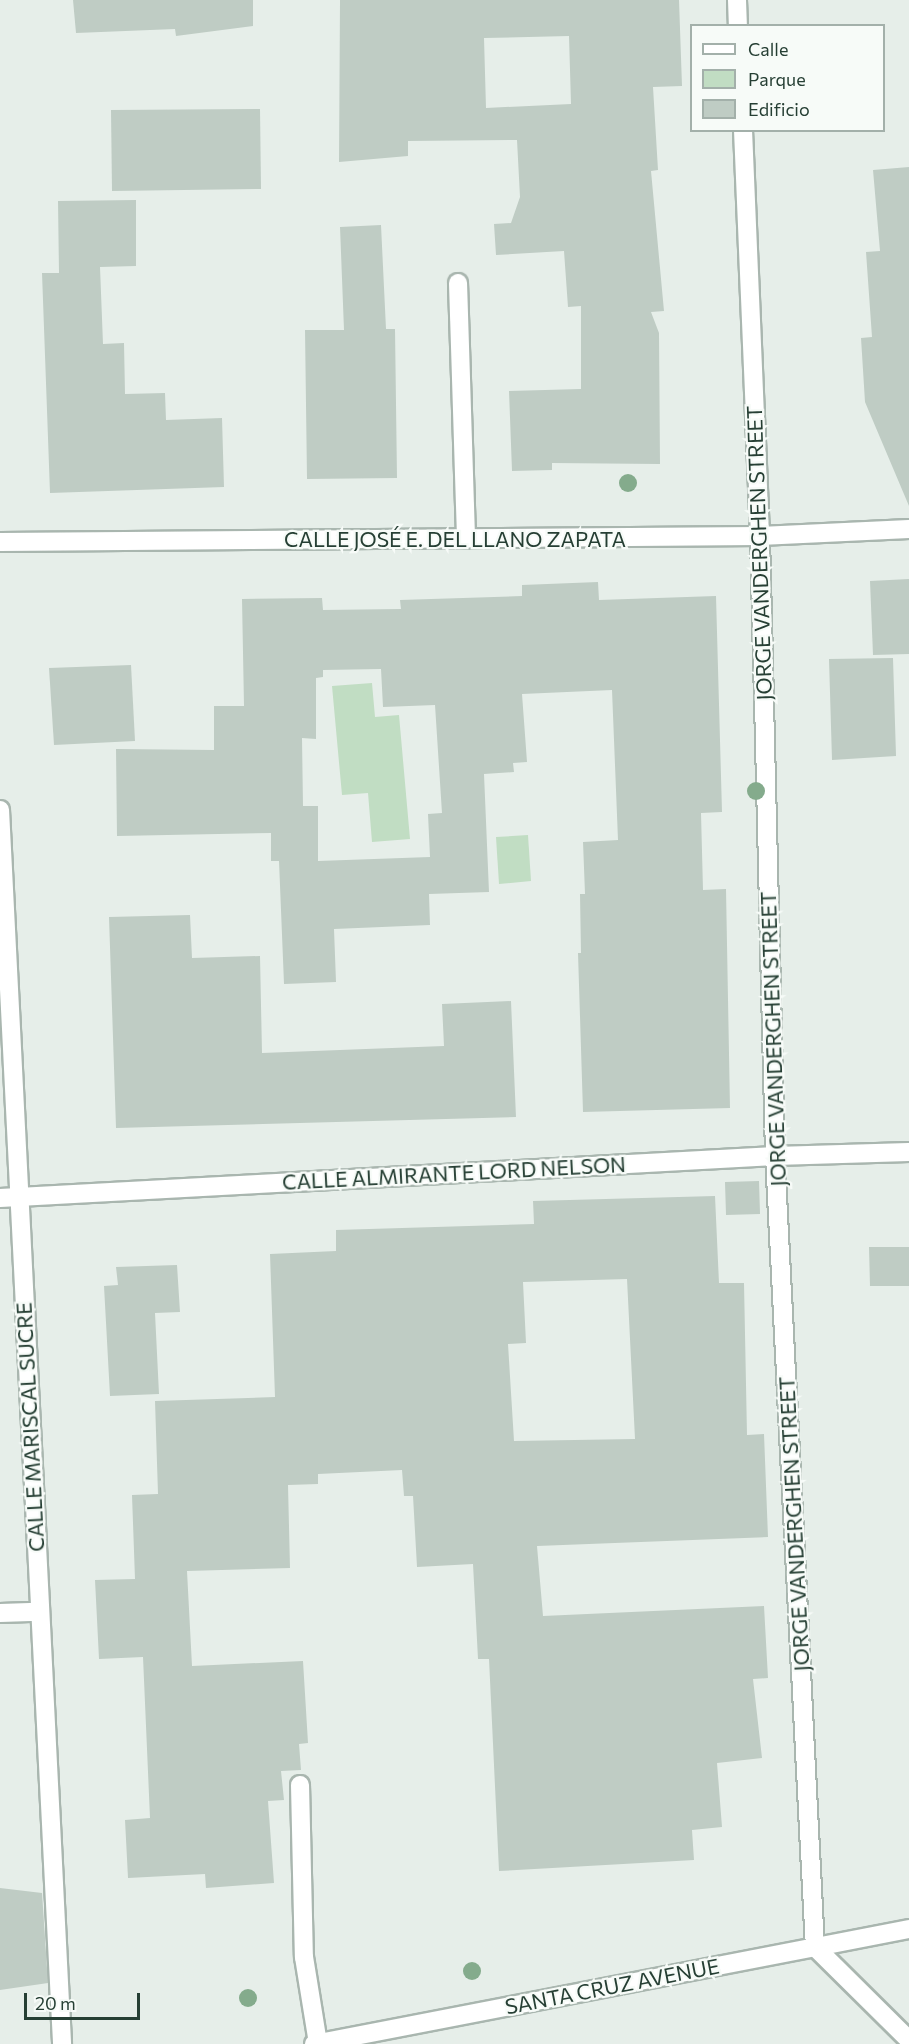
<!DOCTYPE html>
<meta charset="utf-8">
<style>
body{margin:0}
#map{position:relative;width:909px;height:2044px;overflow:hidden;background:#e6eee9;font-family:Commissioner,sans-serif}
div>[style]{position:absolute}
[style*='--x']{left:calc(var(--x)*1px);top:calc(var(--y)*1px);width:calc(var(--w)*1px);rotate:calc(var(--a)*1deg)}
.green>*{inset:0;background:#c1ddc3}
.building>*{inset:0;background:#bfccc4}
.roads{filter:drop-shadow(2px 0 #a9b6af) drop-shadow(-2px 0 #a9b6af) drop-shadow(0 2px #a9b6af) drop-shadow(0 -2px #a9b6af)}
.lane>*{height:18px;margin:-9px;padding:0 9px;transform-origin:9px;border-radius:9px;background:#fff}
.street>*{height:18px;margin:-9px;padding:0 9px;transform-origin:9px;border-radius:9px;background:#fff}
.secondary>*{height:18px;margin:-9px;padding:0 9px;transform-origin:9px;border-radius:9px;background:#fff}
.trees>*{width:18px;height:18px;margin:-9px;border-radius:50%;background:#84ab8c}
span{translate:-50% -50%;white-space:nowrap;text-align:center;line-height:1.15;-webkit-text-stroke:4.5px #f7fbf8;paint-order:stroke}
.street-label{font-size:21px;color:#263f34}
.legend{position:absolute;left:690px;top:24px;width:195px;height:108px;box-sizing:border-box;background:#f7fbf8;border:2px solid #a3b0aa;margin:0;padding:8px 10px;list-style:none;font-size:18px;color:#263f34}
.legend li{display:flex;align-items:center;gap:12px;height:30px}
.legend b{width:30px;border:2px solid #a3b0aa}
.scale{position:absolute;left:24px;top:1993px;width:116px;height:27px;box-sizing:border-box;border:3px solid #263f34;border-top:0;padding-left:8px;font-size:18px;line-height:21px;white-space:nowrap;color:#263f34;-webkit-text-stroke:4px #f7fbf8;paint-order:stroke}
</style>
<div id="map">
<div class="green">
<div style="clip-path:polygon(372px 683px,375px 717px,399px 715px,410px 839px,372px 842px,368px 793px,342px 795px,332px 686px)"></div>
<div style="clip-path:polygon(528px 835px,531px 881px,499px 884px,496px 837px)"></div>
</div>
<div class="building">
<div style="clip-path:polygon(73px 0,253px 0,253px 26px,176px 36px,175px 29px,76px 33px)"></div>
<div style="clip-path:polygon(evenodd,340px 0,679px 0,682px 86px,653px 87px,658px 170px,651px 171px,664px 311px,651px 312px,659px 333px,660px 464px,552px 463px,552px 470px,512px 471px,509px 391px,581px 389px,581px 306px,568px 307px,564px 251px,496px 255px,494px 224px,511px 223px,520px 197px,517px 140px,408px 141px,408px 156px,339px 162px,340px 0,569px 36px,571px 104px,486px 108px,484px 38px,569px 36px)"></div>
<div style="clip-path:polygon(260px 109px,261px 189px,112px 191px,111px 110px)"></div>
<div style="clip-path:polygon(909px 167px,909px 506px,865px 402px,861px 338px,872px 337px,866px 252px,880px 251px,873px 170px)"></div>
<div style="clip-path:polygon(136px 200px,136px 266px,100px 267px,103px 344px,124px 343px,125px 394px,165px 393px,166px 420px,222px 418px,224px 487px,50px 493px,42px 273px,59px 273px,58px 201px)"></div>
<div style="clip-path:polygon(381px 225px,386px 329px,395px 329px,397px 478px,307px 479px,305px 330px,344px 330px,340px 227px)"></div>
<div style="clip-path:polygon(909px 579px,909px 654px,873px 655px,870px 581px)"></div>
<div style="clip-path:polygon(evenodd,598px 582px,599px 600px,716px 596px,722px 812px,701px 813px,703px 890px,726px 889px,730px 1108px,583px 1112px,578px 953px,581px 953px,580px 894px,585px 894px,583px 842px,618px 840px,612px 690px,522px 694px,527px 762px,513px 763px,514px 772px,484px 774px,489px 892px,429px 894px,430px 925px,334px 929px,336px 982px,284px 984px,279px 861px,271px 861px,271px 833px,117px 836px,116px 749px,214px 750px,214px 706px,244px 706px,242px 599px,322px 598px,323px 610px,401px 609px,400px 600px,522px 596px,522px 585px,598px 582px,381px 669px,383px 707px,435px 705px,442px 813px,428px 814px,430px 857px,318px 861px,318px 806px,303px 806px,302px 738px,316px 739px,316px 678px,323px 677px,323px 670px,381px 669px)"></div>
<div style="clip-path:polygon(893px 658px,896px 756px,832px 760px,829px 659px)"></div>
<div style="clip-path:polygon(131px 665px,135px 741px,54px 745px,49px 668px)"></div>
<div style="clip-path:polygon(190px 915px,192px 958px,260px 956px,262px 1053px,444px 1046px,442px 1004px,511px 1001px,516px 1117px,116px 1128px,109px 917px)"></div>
<div style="clip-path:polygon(759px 1181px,760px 1214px,726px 1215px,725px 1182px)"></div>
<div style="clip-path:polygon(evenodd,715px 1196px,719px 1283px,744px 1283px,747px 1435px,764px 1434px,768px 1537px,537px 1546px,543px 1616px,764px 1606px,768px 1678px,753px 1679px,762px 1758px,717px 1763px,722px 1827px,692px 1830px,694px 1860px,499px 1871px,489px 1659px,478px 1659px,473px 1564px,417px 1567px,413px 1496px,404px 1496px,402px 1470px,318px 1474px,318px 1484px,288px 1485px,290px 1568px,187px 1571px,192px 1666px,303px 1661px,308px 1743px,299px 1744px,301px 1770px,281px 1771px,284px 1800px,268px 1801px,274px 1883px,206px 1888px,205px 1874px,128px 1878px,125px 1820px,150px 1818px,143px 1657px,99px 1659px,95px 1580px,135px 1579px,132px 1495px,158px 1494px,155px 1401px,275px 1397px,270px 1254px,336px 1251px,336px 1230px,534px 1224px,533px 1201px,715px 1196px,627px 1279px,635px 1439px,514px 1441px,508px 1344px,526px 1343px,523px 1282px,627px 1279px)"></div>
<div style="clip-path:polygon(869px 1247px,909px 1247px,909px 1286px,870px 1286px)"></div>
<div style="clip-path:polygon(177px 1265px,180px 1312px,155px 1313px,159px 1394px,110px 1396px,104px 1286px,118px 1285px,116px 1267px)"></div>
<div style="clip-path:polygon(0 1888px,42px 1893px,48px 1983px,0 1990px)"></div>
</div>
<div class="roads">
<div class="lane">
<div style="--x:458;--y:283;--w:256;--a:88.2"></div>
<div style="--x:300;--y:1785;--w:172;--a:88.7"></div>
<div style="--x:304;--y:1957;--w:87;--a:80.8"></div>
</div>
<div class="street">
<div style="--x:737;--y:0;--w:26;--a:88"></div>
<div style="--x:743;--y:130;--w:406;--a:87.6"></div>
<div style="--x:760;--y:536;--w:620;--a:88.61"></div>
<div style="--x:775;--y:1156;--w:792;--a:87.11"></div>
<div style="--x:815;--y:1947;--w:132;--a:44.7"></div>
<div style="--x:0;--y:542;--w:760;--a:-0.45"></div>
<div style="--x:760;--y:536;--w:149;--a:-2.7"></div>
<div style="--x:0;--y:810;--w:1236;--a:87.12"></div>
<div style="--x:0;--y:1198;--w:776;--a:-3.1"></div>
<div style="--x:775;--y:1156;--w:134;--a:-1.7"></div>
<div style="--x:0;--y:1613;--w:38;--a:-2"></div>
</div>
<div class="secondary">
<div style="--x:314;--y:2044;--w:606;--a:-10.94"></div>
</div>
</div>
<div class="trees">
<div style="left:628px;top:483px"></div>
<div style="left:756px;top:791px"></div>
<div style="left:472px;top:1971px"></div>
<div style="left:248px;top:1998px"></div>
</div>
<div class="street-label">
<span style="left:455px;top:539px">CALLE JOSÉ E. DEL LLANO ZAPATA</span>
<span style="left:759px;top:553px;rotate:-92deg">JORGE VANDERGHEN STREET</span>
<span style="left:773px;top:1039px;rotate:-92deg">JORGE VANDERGHEN STREET</span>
<span style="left:454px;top:1173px;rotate:-3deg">CALLE ALMIRANTE LORD NELSON</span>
<span style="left:30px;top:1427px;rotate:-93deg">CALLE MARISCAL SUCRE</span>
<span style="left:794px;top:1524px;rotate:-93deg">JORGE VANDERGHEN STREET</span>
<span style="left:612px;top:1986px;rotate:-11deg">SANTA CRUZ AVENUE</span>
</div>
<ul class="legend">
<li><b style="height:8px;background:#fff"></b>Calle</li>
<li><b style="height:16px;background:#c1ddc3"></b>Parque</li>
<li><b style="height:16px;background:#bfccc4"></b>Edificio</li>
</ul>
<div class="scale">20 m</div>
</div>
